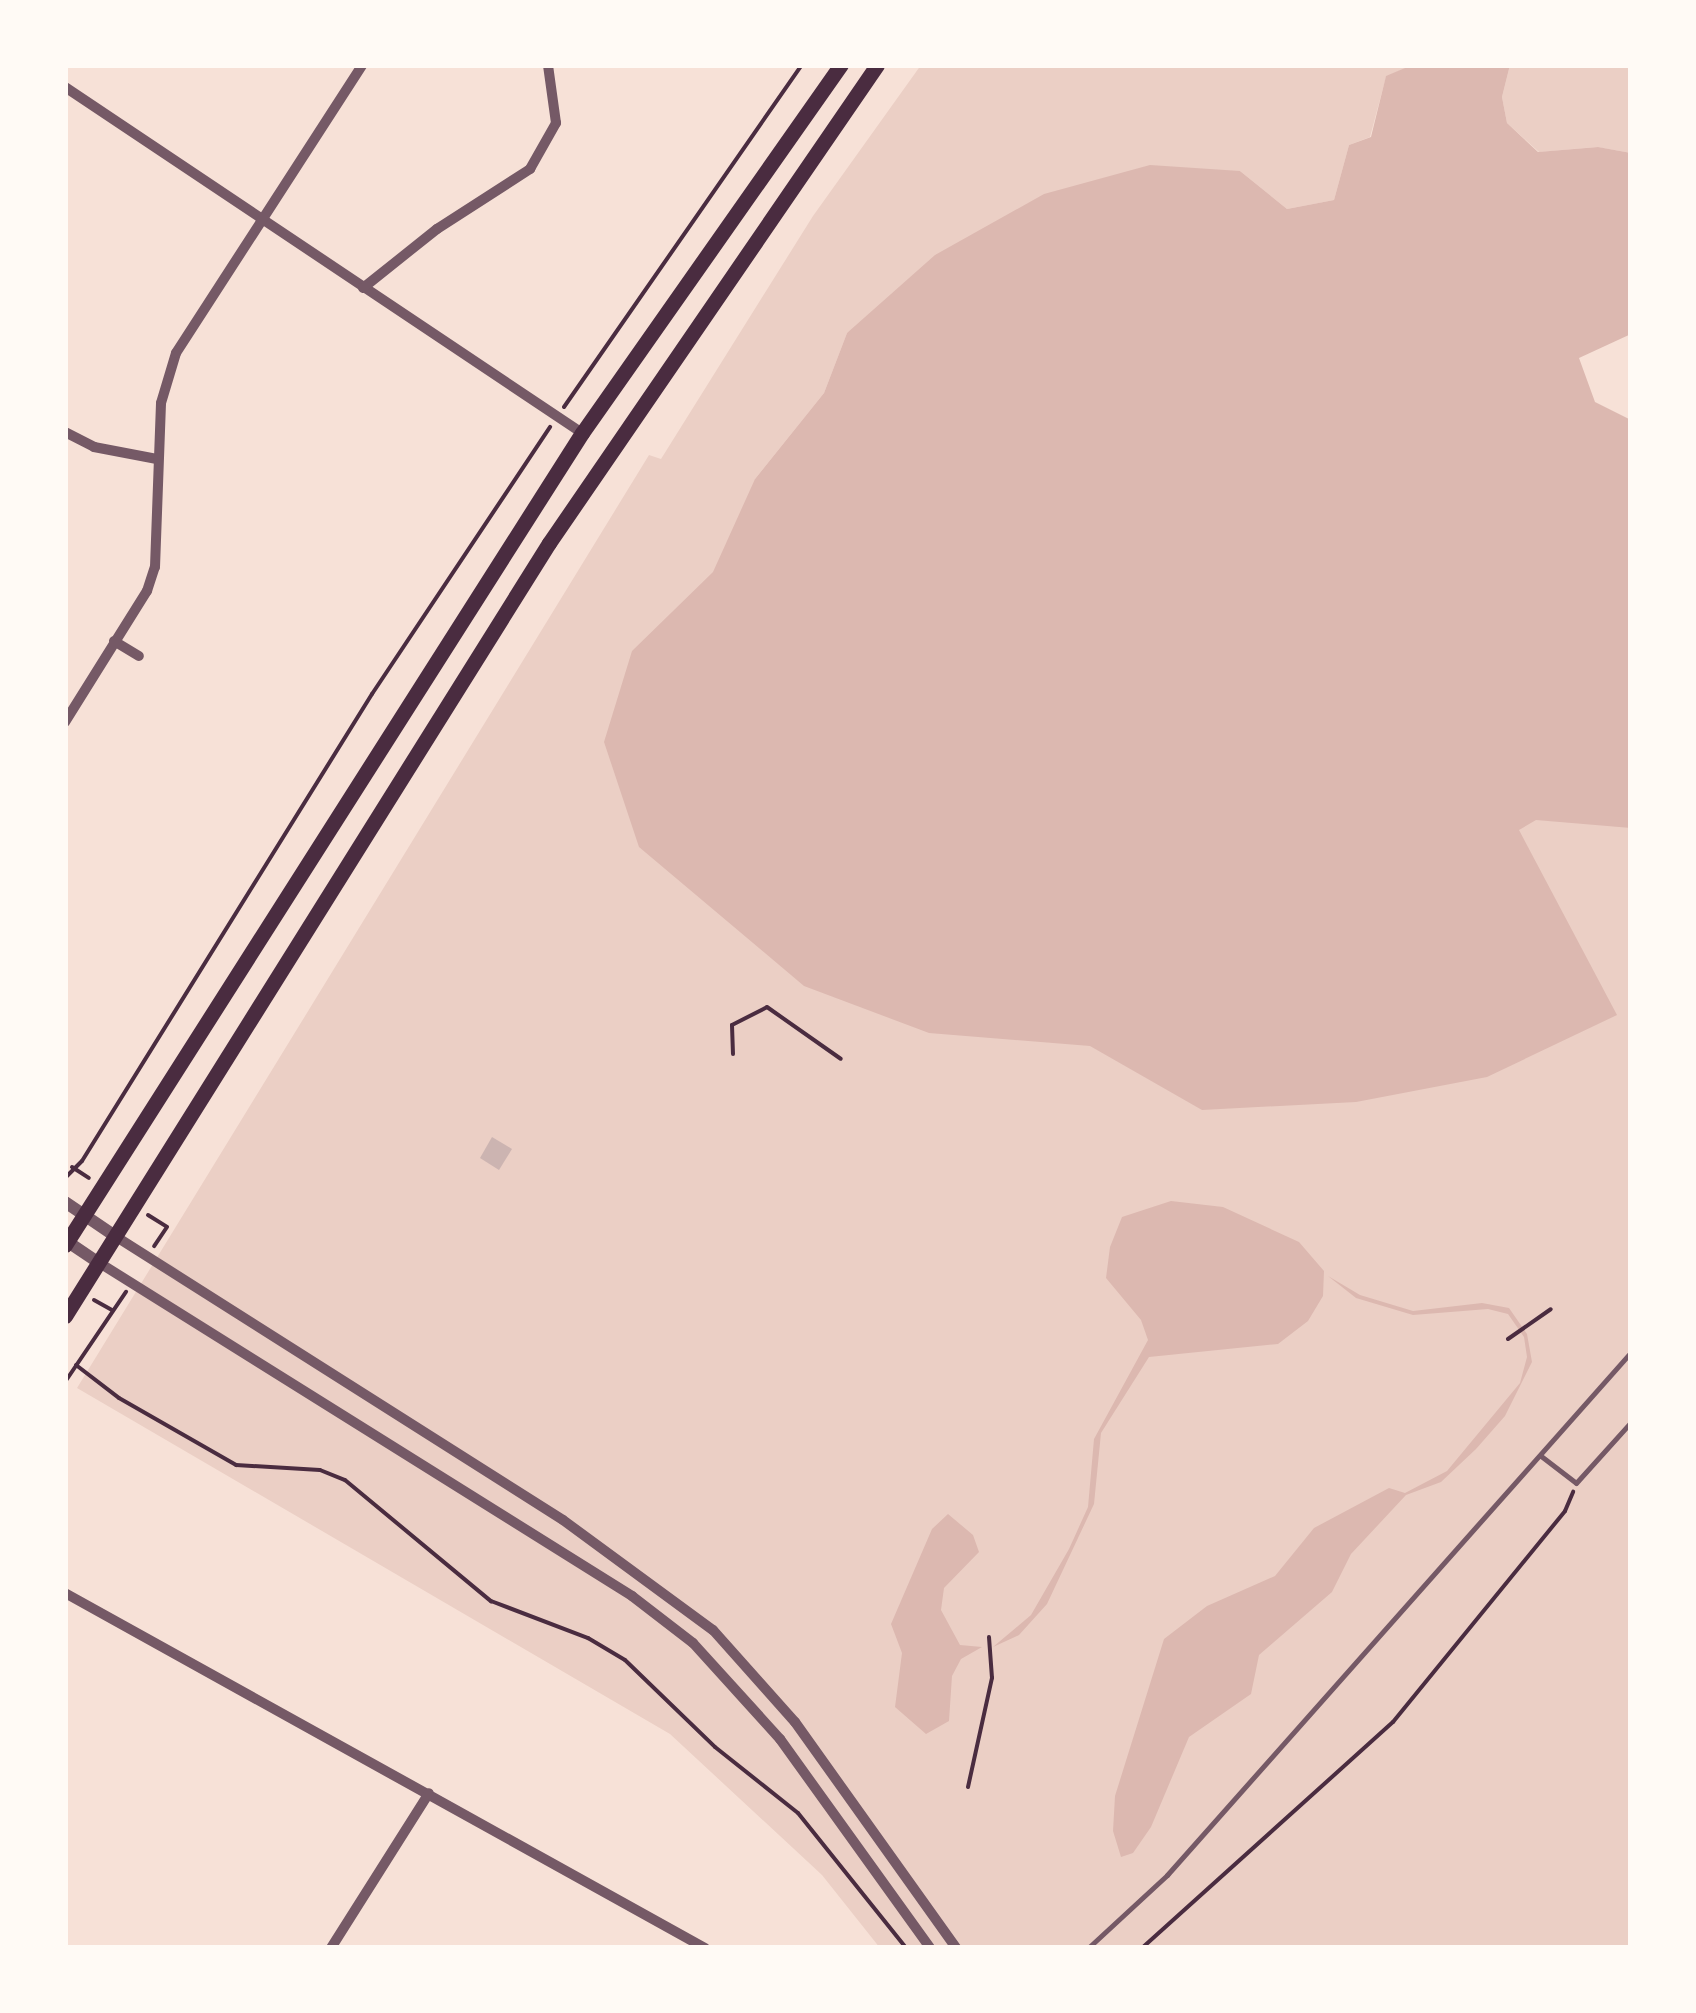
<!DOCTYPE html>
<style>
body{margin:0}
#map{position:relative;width:1696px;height:2013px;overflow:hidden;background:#f7e1d7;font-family:"Titillium Web",sans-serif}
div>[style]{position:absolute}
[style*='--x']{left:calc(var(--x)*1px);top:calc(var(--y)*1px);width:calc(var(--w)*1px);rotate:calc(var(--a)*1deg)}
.green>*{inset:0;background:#ebcfc5}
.water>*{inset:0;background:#dcb8b0}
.building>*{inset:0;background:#ccb4b1}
.path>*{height:4px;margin:-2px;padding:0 2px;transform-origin:2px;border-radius:2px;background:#4a2c40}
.service>*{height:5px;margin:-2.5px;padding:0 2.5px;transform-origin:2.5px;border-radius:2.5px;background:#755966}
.minor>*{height:10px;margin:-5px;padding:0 5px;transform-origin:5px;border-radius:5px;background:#755966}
.tertiary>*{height:12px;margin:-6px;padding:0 6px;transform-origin:6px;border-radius:6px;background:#755966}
.secondary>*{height:15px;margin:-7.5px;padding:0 7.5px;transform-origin:7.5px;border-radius:7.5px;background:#4a2c40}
span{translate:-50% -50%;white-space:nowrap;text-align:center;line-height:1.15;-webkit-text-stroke:9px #fffaf5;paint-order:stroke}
.frame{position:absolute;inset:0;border:68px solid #fffaf5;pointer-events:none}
</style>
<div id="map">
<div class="green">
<div style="clip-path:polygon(921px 65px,1412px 65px,1386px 77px,1370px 137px,1349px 145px,1334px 200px,1287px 209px,1240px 171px,847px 333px,824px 393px,755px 479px,1631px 800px,1631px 1948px,880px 1948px,822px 1875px,670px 1734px,77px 1388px,649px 455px,661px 459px,813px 216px)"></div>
<div style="clip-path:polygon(1510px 65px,1631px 65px,1631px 153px,1597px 147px,1539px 152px,1507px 123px,1502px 97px)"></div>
</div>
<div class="water">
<div style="clip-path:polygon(1412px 65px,1510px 65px,1502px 97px,1507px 123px,1538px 152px,1598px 147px,1631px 153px,1631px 334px,1579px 358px,1595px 402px,1631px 420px,1631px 828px,1536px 820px,1519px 830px,1617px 1015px,1487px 1077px,1356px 1102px,1202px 1110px,1090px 1046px,929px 1033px,804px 986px,639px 847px,604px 742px,632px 651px,713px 572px,755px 479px,824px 393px,847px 333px,935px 255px,1044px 194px,1150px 165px,1240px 171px,1287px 209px,1334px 200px,1349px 145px,1371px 137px,1386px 76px)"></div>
<div style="clip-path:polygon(1171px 1201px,1223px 1207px,1299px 1242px,1324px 1271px,1323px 1296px,1308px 1321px,1278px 1344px,1149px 1357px,1101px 1433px,1094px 1504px,1047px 1604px,1019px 1635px,993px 1647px,1031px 1615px,1069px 1549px,1088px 1507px,1094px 1439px,1148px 1340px,1141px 1320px,1106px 1278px,1110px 1247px,1122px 1217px)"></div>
<div style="clip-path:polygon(1328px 1276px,1360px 1295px,1413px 1311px,1482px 1303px,1509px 1308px,1527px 1334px,1532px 1362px,1505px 1416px,1476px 1449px,1441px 1482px,1406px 1495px,1351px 1554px,1332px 1592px,1259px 1655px,1251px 1694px,1189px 1737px,1151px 1827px,1133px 1853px,1121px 1857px,1113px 1831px,1115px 1796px,1164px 1639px,1207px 1606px,1275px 1576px,1314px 1528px,1389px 1488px,1405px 1493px,1447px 1471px,1520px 1383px,1527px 1357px,1524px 1337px,1508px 1314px,1488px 1309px,1413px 1315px,1356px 1298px)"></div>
<div style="clip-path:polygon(948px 1514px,973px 1535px,979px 1552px,944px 1588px,941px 1610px,960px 1645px,982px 1647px,961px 1659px,952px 1676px,949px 1721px,926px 1734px,895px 1707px,902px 1653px,891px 1624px,932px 1529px)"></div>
</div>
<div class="building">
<div style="clip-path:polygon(492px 1137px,512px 1149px,499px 1170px,480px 1158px)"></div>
</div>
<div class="path">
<div style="--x:564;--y:407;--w:417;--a:-55.2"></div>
<div style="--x:733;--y:1054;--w:29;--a:-92"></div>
<div style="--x:732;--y:1025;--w:39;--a:-27"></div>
<div style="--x:767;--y:1007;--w:90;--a:35.1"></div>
<div style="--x:72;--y:1167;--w:20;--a:33"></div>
<div style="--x:65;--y:1178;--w:24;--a:-45"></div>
<div style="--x:82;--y:1161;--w:550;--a:-58.16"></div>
<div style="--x:372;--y:694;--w:321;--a:-56.3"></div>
<div style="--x:148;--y:1215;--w:22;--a:32"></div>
<div style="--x:167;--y:1227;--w:23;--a:124"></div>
<div style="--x:94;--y:1300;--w:21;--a:29"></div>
<div style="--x:1508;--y:1339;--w:52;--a:-34.9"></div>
<div style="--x:76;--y:1365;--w:54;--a:37.5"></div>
<div style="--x:119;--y:1398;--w:135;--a:29.8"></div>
<div style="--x:236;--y:1465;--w:84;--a:3.4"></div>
<div style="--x:320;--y:1470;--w:27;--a:22"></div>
<div style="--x:345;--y:1480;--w:190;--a:39.7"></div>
<div style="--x:491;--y:1601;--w:104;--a:20.9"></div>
<div style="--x:588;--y:1638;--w:43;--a:30.7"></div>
<div style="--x:625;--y:1660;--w:125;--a:44"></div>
<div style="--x:715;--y:1747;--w:106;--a:38.5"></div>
<div style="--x:798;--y:1813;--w:173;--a:51.3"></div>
<div style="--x:65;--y:1382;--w:109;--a:-55.9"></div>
<div style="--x:968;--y:1787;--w:112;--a:-77.6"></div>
<div style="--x:992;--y:1678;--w:41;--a:-94.2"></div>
<div style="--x:1142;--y:1948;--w:338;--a:-42"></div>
<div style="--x:1393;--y:1722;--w:272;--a:-50.8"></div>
<div style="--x:1565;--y:1511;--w:21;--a:-67"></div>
</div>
<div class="service">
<div style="--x:1541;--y:1456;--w:44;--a:37.6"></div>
<div style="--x:1576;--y:1483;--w:82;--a:-48"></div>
<div style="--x:1088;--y:1948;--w:108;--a:-42.7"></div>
<div style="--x:1167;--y:1875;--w:699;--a:-48.42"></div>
<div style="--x:1440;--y:1948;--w:63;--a:0"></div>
</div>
<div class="minor">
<div style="--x:65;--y:87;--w:622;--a:33.79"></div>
<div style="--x:363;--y:288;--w:95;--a:-38.6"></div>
<div style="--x:437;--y:229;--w:111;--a:-32.8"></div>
<div style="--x:530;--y:169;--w:53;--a:-60.5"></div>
<div style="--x:556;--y:123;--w:59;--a:-97.9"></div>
<div style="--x:65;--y:432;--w:33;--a:27"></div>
<div style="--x:94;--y:447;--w:64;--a:10.8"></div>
<div style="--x:114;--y:641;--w:29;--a:31"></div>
<div style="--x:65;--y:722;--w:155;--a:-58"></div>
<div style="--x:147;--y:591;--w:25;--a:-72"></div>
<div style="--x:155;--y:567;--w:164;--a:-87.9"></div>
<div style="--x:161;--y:403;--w:52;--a:-73.3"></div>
<div style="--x:176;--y:353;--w:343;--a:-57.1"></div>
<div style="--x:115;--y:1236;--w:530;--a:32.37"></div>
<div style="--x:563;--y:1520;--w:186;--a:36.3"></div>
<div style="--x:713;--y:1630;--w:123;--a:48.3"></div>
<div style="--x:795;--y:1722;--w:277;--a:54.5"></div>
<div style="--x:98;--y:1262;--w:630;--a:32.02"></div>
<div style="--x:632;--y:1596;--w:77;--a:37.6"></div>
<div style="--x:693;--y:1643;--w:130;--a:47.8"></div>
<div style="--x:780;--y:1739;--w:257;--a:54.3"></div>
<div style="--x:65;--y:1593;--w:732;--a:29.02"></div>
<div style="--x:331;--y:1948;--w:183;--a:-57.7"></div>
</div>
<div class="tertiary">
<div style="--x:65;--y:1202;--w:60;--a:34.2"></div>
<div style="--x:65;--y:1240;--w:40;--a:34"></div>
</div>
<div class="secondary">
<div style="--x:65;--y:1245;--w:963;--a:-57.52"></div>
<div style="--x:582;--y:433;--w:450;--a:-54.9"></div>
<div style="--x:65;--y:1316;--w:912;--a:-57.95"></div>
<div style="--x:549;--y:543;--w:580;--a:-55.54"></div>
</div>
<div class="frame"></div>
</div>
